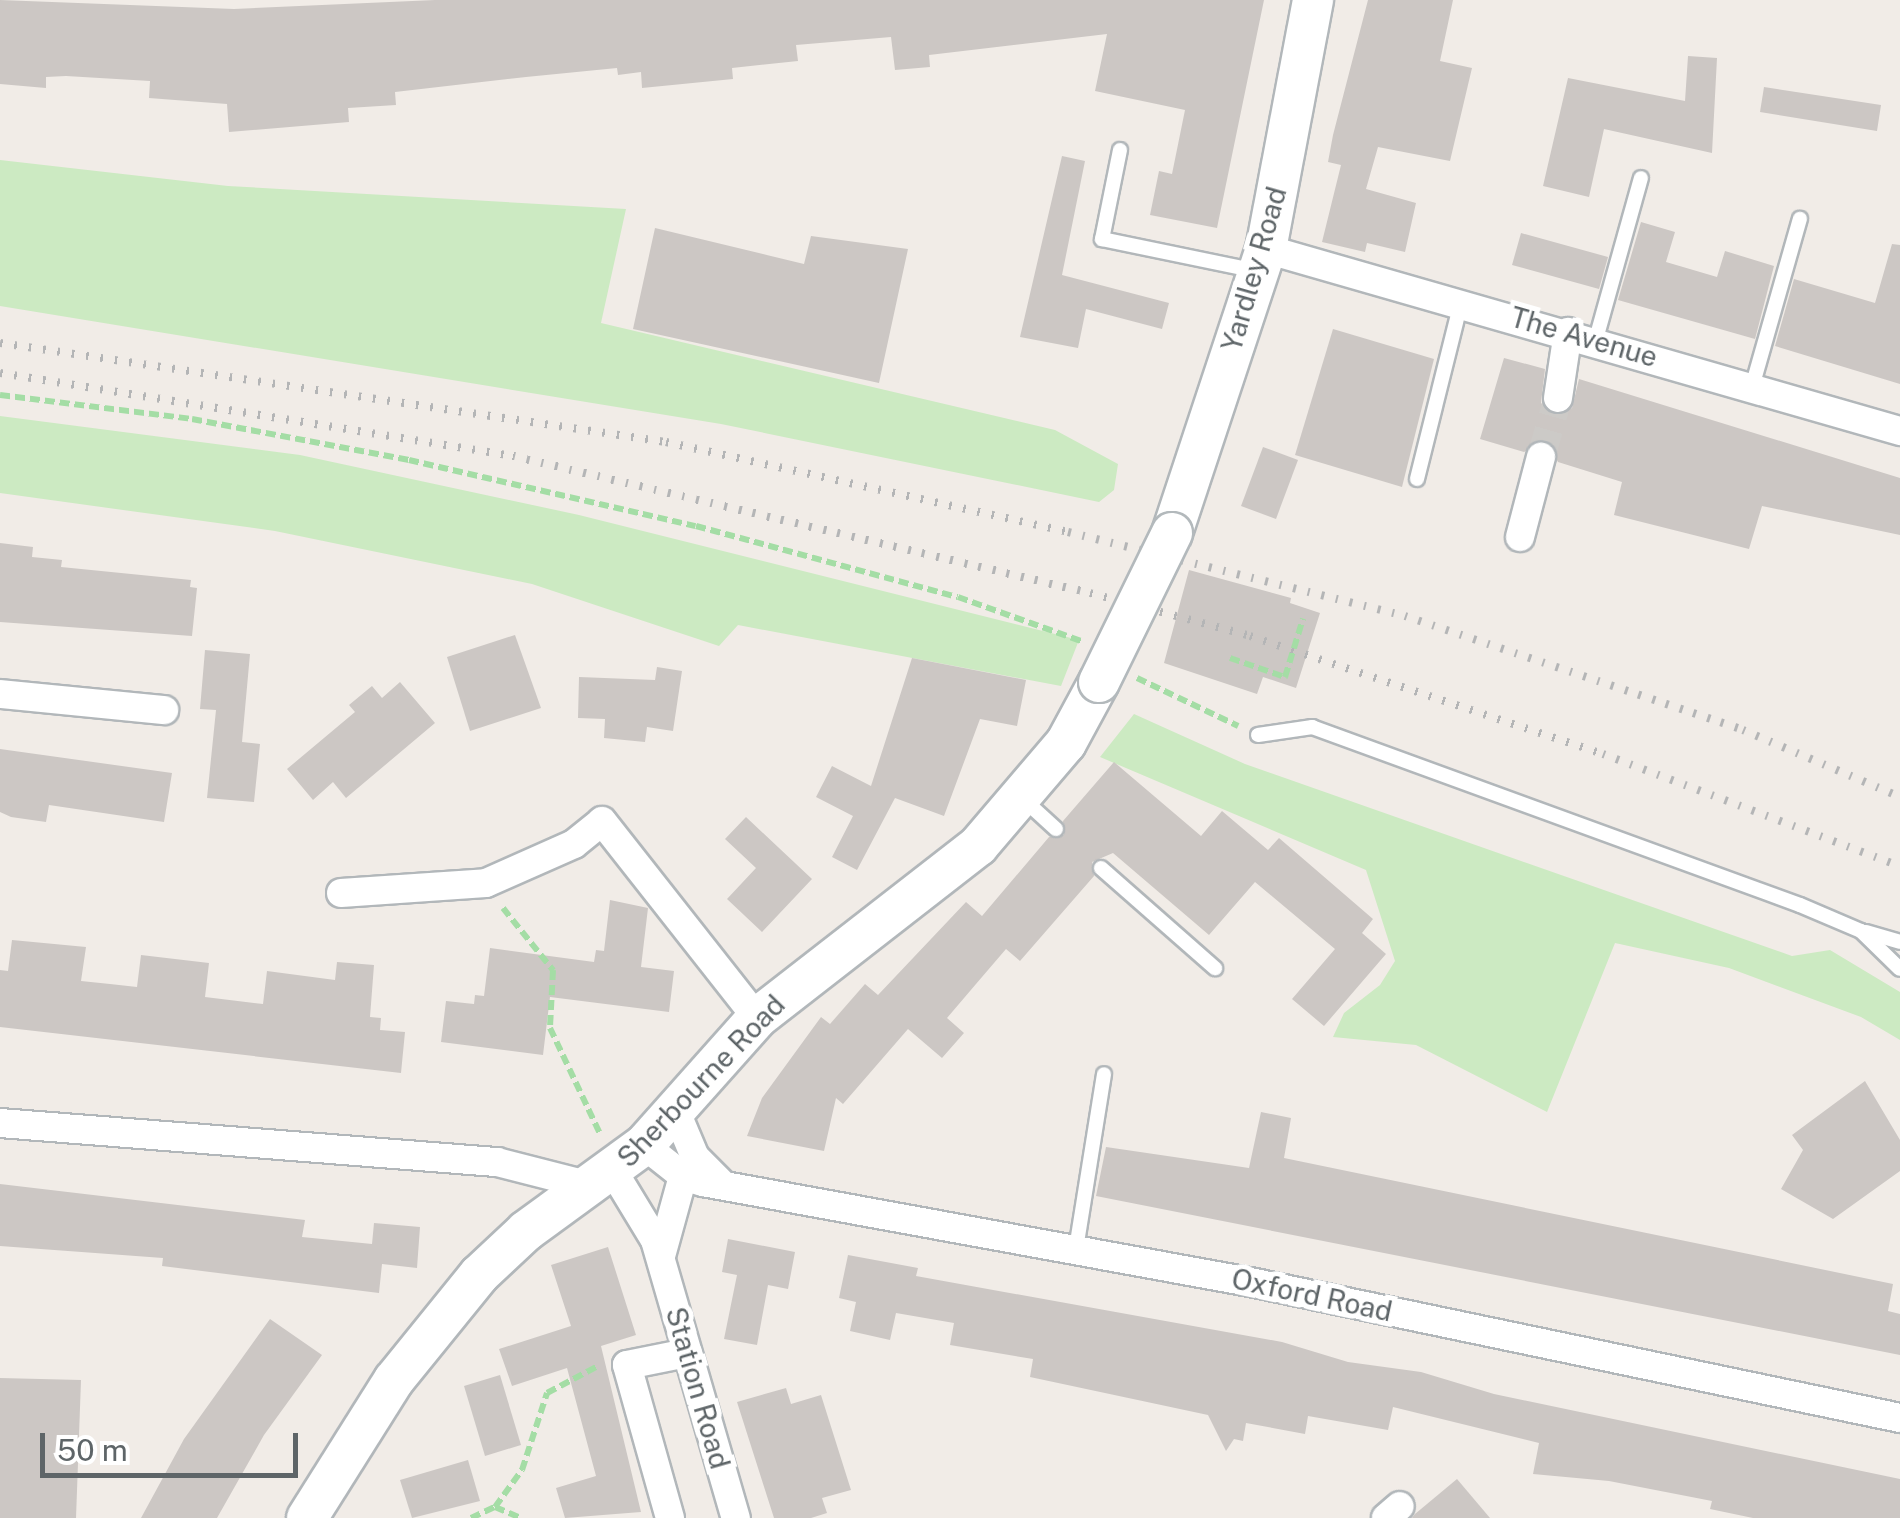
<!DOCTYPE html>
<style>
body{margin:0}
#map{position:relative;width:1900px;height:1518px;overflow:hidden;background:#f1ece7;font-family:"Public Sans",sans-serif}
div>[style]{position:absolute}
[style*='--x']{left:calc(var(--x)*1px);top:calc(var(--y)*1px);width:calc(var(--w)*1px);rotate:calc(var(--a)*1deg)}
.green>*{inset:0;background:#cceac2}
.building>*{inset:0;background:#ccc7c4}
.minor-tunnel>*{height:28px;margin-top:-14px;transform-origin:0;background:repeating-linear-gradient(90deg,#cccac7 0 28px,transparent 0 42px)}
.path>*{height:6px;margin-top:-3px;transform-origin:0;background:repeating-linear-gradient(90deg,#a4dda5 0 10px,transparent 0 15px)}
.roads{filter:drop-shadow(2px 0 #b2b7ba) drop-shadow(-2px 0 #b2b7ba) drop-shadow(0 2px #b2b7ba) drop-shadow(0 -2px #b2b7ba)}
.service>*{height:14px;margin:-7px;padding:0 7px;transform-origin:7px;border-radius:7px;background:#fff}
.minor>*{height:28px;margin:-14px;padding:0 14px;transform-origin:14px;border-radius:14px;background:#fff}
.secondary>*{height:40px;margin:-20px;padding:0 20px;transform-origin:20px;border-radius:20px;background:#fff}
.rail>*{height:8px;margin-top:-4px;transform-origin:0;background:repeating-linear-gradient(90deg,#b4b5b6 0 2.5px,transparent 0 14.5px)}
.path-bridge>*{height:6px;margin-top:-3px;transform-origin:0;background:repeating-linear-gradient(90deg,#a4dda5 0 10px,transparent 0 15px)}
.bridges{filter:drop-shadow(2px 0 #b3b9bc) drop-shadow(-2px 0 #b3b9bc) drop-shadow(0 2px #b3b9bc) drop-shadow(0 -2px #b3b9bc)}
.secondary-bridge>*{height:40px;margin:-20px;padding:0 20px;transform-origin:20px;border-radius:20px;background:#fff}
span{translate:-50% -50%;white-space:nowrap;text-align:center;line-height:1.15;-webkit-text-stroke:10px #fff;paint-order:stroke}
.street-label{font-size:28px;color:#5e6568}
.scale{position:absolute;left:40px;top:1433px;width:258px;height:45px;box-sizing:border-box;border:5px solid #5e6568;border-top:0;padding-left:12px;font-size:30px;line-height:35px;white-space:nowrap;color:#5e6568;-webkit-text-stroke:8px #fff;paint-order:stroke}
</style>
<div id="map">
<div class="green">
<div style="clip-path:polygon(0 160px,228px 186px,626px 209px,601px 323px,1055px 430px,1118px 464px,1114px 490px,1099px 502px,721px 424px,0 306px)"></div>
<div style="clip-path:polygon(0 416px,300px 455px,579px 515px,1079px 640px,1061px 686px,738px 625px,719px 646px,532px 584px,275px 531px,0 493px)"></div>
<div style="clip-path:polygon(1134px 714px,1245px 764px,1792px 956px,1830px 950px,1900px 992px,1900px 1040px,1861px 1017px,1729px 968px,1615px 943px,1547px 1112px,1416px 1045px,1333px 1037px,1344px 1013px,1380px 985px,1395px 961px,1366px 870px,1100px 757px)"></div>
</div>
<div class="building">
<div style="clip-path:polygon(0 0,234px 9px,435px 0,1264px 0,1217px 228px,1150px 215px,1159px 171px,1172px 174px,1185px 110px,1095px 91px,1107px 34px,929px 55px,930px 67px,895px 70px,891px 37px,796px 45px,798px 61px,732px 68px,733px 79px,642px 88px,641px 72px,618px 75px,617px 68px,526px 77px,395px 92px,396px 105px,348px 108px,349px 122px,229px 132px,227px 104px,149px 98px,150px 81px,66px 76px,46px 77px,46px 88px,0 84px)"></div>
<div style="clip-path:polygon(1368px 0,1453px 0,1440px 61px,1472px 68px,1450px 161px,1378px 147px,1366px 189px,1416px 203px,1405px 252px,1367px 243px,1365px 252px,1322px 242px,1341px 165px,1328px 162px,1333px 135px)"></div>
<div style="clip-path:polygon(1688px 56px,1717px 58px,1712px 153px,1604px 129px,1589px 197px,1543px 186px,1568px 78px,1685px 101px)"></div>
<div style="clip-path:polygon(1764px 87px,1881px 105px,1877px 131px,1760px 112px)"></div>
<div style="clip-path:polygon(1062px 156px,1085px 161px,1062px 275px,1169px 303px,1162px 329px,1086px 309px,1078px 348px,1020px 337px)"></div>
<div style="clip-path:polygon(1641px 222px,1675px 232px,1666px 262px,1717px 277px,1725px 251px,1774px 266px,1755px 339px,1618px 300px)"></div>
<div style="clip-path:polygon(655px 228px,804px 264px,811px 236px,908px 249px,879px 383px,633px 329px)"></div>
<div style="clip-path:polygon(1521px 233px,1608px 257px,1599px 289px,1512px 265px)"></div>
<div style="clip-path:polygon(1892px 244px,1900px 245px,1900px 384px,1775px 346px,1794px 279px,1875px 303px)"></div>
<div style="clip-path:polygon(1333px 329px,1434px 359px,1402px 487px,1295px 455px)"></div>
<div style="clip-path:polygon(1504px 358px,1545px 369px,1541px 403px,1554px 415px,1572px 408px,1579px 379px,1900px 478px,1900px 535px,1762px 506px,1749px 549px,1614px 515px,1622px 482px,1558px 462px,1546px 440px,1524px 452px,1480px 439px)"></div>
<div style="clip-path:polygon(1263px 447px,1298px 460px,1276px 519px,1241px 506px)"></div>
<div style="clip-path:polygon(0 543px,33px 547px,32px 557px,62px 560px,61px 567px,191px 580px,190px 587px,197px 588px,192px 636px,0 622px)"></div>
<div style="clip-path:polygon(1189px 570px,1291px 598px,1290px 603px,1320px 613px,1296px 688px,1263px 677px,1257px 694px,1164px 663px)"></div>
<div style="clip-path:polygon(515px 635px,541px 708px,470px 731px,447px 657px)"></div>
<div style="clip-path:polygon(205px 650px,250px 654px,242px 742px,260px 744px,254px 802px,207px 798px,216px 710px,200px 709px)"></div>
<div style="clip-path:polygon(912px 658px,1026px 680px,1017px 726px,980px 719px,944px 816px,895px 798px,857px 870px,832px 857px,853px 816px,816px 797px,832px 766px,871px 786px)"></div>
<div style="clip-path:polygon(657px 667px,682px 671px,673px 731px,647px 727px,645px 742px,604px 738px,605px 719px,578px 718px,579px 677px,655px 680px)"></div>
<div style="clip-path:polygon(400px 682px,435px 723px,346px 798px,333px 782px,313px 800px,287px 769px,355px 712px,349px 705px,372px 686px,382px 698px)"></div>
<div style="clip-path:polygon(0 749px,172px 773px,164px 822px,49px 805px,46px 822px,11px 817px,0 812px)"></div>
<div style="clip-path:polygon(1114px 762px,1201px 836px,1222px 811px,1268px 850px,1279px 838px,1373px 919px,1362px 933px,1386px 954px,1324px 1026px,1292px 999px,1335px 949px,1255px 882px,1209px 935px,1113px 853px,1092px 862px,1094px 876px,1020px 961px,1006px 949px,976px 984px,947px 1018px,964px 1033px,942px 1058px,908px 1029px,843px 1104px,836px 1098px,824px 1151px,747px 1136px,762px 1098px,821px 1017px,830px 1024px,865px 984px,878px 995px,966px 902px,982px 916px,1049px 837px,1064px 835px,1063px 821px)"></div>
<div style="clip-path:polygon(746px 817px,812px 879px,762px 932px,727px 899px,756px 868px,725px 839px)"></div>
<div style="clip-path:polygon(610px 900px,648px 908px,641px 967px,674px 971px,669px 1012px,550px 997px,543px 1055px,441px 1042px,446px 1001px,474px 1004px,475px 995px,484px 996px,490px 948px,594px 962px,596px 950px,604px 951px)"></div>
<div style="clip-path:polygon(12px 940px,86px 947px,81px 981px,110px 984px,137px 987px,141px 955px,209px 963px,205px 997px,263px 1004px,267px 971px,335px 980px,337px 962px,374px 965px,370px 1017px,381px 1018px,380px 1030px,405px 1032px,401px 1073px,0 1027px,0 970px,8px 971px)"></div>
<div style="clip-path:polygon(1865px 1081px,1900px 1140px,1900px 1171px,1833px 1219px,1781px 1189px,1803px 1150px,1792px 1135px)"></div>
<div style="clip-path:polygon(1261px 1112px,1291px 1118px,1284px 1158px,1893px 1284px,1888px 1311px,1900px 1314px,1900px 1355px,1096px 1196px,1106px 1147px,1249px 1168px)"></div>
<div style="clip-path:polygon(0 1184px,305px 1220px,302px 1237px,372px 1244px,374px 1223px,420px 1227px,417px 1268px,382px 1264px,379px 1293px,162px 1266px,163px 1258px,0 1246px)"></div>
<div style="clip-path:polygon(728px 1239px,795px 1252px,788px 1289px,768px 1285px,757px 1345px,724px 1339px,737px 1275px,722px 1272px)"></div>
<div style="clip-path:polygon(608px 1247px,636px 1335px,601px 1346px,641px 1512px,565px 1518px,556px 1488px,596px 1476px,567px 1368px,512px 1386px,499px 1349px,571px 1326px,551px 1265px)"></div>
<div style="clip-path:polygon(848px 1255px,918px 1268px,916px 1276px,1282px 1342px,1348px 1362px,1421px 1372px,1494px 1394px,1900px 1479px,1900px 1518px,1753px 1518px,1710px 1509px,1712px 1501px,1609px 1481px,1533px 1474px,1539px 1443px,1393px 1407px,1388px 1430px,1308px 1416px,1305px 1434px,1246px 1423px,1243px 1441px,1234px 1439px,1226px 1451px,1208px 1415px,1030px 1377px,1033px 1359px,950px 1345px,954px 1323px,896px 1313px,890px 1340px,850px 1331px,856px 1302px,839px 1298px)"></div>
<div style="clip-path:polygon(270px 1319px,322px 1355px,264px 1435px,217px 1518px,141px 1518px,184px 1439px)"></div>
<div style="clip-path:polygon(500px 1375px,521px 1445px,485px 1456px,464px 1386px)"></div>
<div style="clip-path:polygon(0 1378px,81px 1380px,76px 1518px,0 1518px)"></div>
<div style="clip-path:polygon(786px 1388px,791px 1404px,821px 1395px,851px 1490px,822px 1498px,827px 1513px,811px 1518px,774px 1518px,737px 1402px)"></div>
<div style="clip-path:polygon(468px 1460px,480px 1501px,412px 1518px,400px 1480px)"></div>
<div style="clip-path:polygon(1457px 1479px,1490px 1518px,1412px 1518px,1415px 1514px)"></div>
</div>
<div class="minor-tunnel">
<div style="--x:1541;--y:457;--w:61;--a:-73.9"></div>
</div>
<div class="path">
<div style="--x:0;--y:395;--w:193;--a:7.1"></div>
<div style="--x:192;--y:419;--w:221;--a:10.7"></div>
<div style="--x:409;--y:460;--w:294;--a:13"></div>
<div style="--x:696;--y:526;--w:271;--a:15.2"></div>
<div style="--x:958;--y:597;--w:131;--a:19.7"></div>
<div style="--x:1285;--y:677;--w:1;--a:-45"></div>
<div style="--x:1137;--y:678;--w:112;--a:25.4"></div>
<div style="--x:503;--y:908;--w:80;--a:51.1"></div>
<div style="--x:553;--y:970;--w:58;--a:93"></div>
<div style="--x:550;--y:1028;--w:119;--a:64.7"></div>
<div style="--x:495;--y:1507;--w:28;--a:23"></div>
<div style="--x:471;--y:1518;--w:26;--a:-25"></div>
<div style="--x:495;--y:1507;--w:46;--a:-53.9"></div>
<div style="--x:522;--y:1470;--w:81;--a:-72"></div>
<div style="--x:547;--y:1393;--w:58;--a:-27.9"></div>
</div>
<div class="roads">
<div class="service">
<div style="--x:1120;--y:150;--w:91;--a:101.4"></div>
<div style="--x:1102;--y:239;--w:158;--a:11.7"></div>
<div style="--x:1596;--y:339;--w:167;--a:-74.4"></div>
<div style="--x:1752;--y:387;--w:175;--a:-74.1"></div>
<div style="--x:1417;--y:479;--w:182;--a:-76"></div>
<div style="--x:1258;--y:735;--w:55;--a:-8.4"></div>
<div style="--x:1312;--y:727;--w:519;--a:20.04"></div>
<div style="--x:1800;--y:905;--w:66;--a:23.1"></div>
<div style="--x:1861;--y:931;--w:54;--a:44.3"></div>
<div style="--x:1022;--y:798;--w:46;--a:42.4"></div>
<div style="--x:1101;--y:868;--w:152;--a:41.3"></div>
<div style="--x:1866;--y:932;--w:35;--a:16"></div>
<div style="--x:1076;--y:1249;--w:177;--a:-80.9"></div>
</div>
<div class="minor">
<div style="--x:1266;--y:249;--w:660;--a:16.02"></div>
<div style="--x:1558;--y:398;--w:67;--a:-81.4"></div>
<div style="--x:1520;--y:537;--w:83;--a:-75.3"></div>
<div style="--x:0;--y:694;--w:165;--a:5.6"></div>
<div style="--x:341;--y:893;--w:145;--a:-3.9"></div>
<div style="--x:486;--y:883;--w:96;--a:-23.9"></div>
<div style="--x:574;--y:844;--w:36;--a:-39"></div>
<div style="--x:602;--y:821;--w:251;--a:51.8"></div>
<div style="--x:676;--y:1112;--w:49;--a:67.1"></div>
<div style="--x:695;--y:1157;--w:37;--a:45"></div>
<div style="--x:0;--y:1123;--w:499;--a:4.5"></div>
<div style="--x:497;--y:1162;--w:97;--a:14.3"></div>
<div style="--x:644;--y:1145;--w:50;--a:38.5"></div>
<div style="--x:683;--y:1176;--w:21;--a:17"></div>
<div style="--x:703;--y:1182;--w:561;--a:10.37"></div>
<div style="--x:1255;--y:1283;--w:659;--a:11.82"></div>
<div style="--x:613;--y:1171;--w:81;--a:58.7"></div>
<div style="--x:655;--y:1240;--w:290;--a:73.8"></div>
<div style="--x:661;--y:1256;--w:83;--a:-74.6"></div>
<div style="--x:670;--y:1518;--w:159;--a:-105.7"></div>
<div style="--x:627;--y:1365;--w:61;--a:-11.3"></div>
<div style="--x:1386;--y:1518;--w:18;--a:-41"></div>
</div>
<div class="secondary">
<div style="--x:1172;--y:533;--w:299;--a:-71.7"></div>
<div style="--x:1266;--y:249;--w:253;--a:-79.3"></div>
<div style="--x:307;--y:1518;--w:163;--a:-57.8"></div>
<div style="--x:394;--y:1380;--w:135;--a:-51"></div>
<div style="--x:479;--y:1275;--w:64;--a:-43.1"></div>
<div style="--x:526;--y:1231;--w:146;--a:-36.1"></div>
<div style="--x:644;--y:1145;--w:170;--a:-48.3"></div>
<div style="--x:757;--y:1018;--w:280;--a:-37.9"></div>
<div style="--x:978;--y:846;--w:135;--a:-49.5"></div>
<div style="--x:1066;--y:743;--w:69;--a:-61.6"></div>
</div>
</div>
<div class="rail">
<div style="--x:0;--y:343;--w:673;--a:8.46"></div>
<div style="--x:666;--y:442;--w:412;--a:12.6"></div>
<div style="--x:1068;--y:532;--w:347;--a:14"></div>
<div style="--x:1405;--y:616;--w:357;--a:18.6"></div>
<div style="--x:1743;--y:730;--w:171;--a:23.1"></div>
<div style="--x:0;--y:373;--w:520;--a:9.19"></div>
<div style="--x:513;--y:456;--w:593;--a:13.36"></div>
<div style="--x:1090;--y:593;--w:166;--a:15"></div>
<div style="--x:1250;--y:636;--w:372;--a:18.5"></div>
<div style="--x:1603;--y:754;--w:317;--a:20.7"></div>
</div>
<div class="path-bridge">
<div style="--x:1230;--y:658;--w:58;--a:19.1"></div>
<div style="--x:1285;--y:677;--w:61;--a:-72.8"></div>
</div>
<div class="bridges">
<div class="secondary-bridge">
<div style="--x:1099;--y:682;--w:166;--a:-63.9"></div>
</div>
</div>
<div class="street-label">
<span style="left:1254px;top:269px;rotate:-74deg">Yardley Road</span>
<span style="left:1584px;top:337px;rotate:16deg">The Avenue</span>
<span style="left:701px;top:1081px;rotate:-46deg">Sherbourne Road</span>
<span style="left:1312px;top:1295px;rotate:12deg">Oxford Road</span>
<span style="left:698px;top:1388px;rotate:74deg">Station Road</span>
</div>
<div class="scale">50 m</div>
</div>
